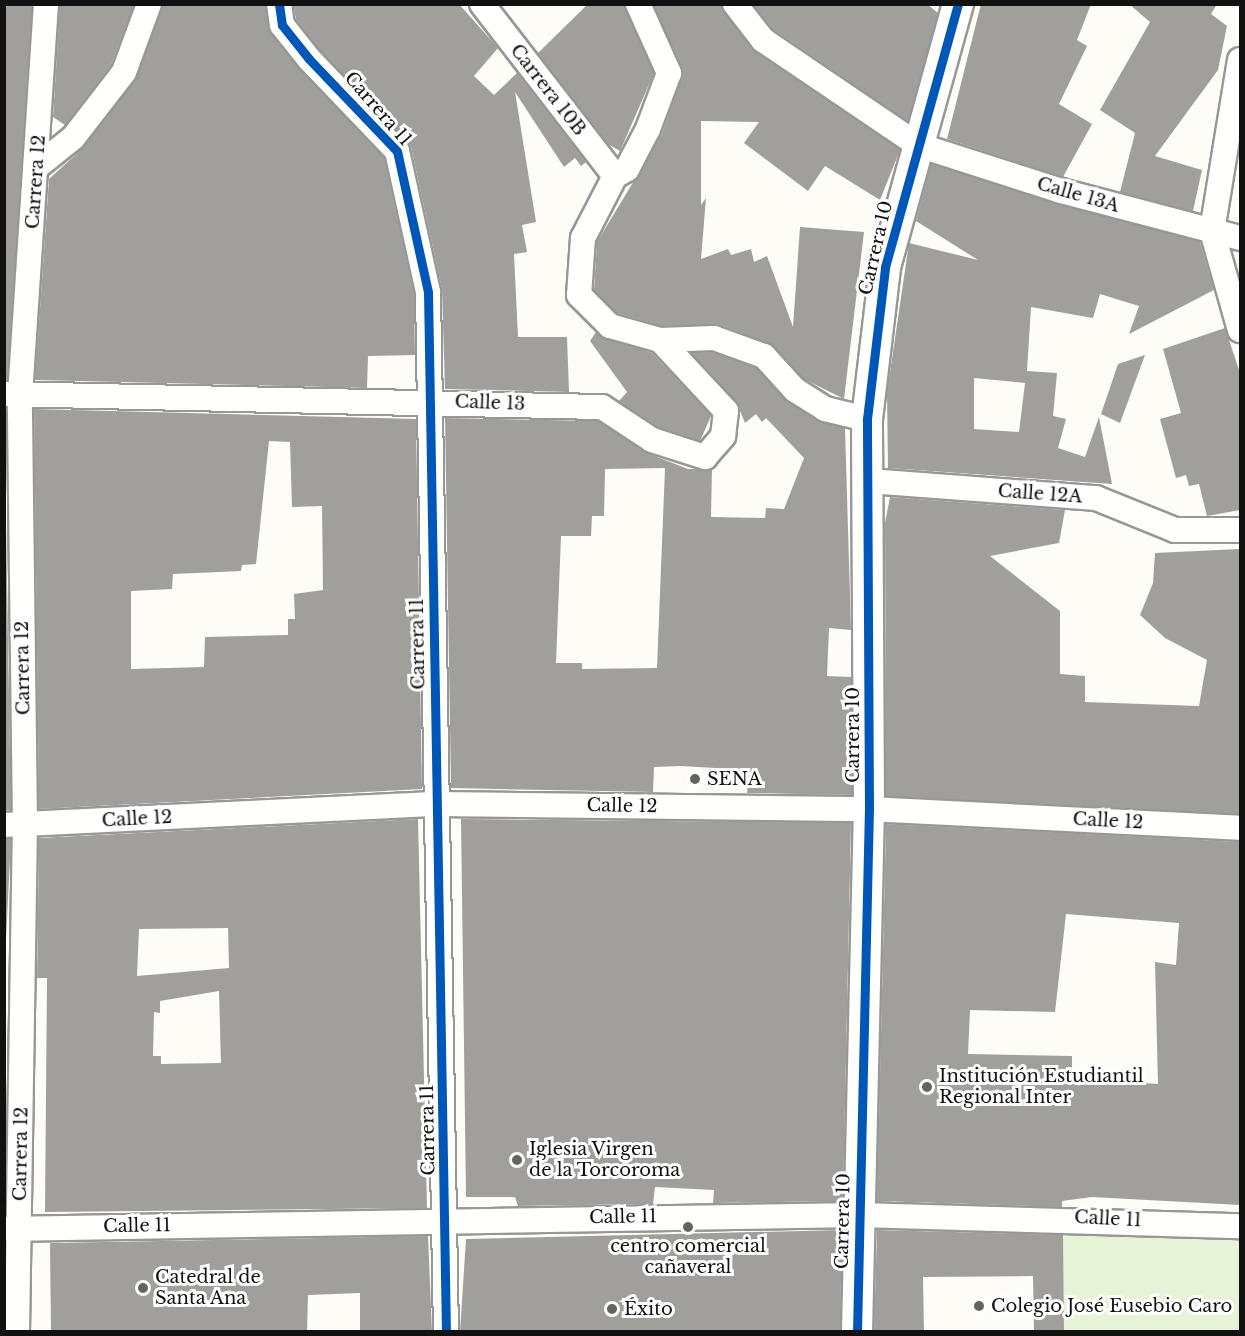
<!DOCTYPE html>
<meta charset="utf-8">
<style>
body{margin:0}
#map{position:relative;width:1245px;height:1336px;overflow:hidden;background:#fdfcf7;font-family:"Libre Baskerville",serif}
div>[style]{position:absolute}
[style*='--x']{left:calc(var(--x)*1px);top:calc(var(--y)*1px);width:calc(var(--w)*1px);rotate:calc(var(--a)*1deg)}
.green>*{inset:0;background:#e7f3d7}
.building>*{inset:0;background:#a19f9c}
.roads{filter:drop-shadow(2px 0 #979795) drop-shadow(-2px 0 #979795) drop-shadow(0 2px #979795) drop-shadow(0 -2px #979795)}
.minor>*{height:24px;margin:-12px;padding:0 12px;transform-origin:12px;border-radius:12px;background:#fffffe}
.tertiary>*{height:30px;margin:-15px;padding:0 15px;transform-origin:15px;border-radius:15px;background:#fffffe}
.cycleway>*{height:9px;margin:-4.5px;padding:0 4.5px;transform-origin:4.5px;border-radius:4.5px;background:#0057b8}
.dots>*{width:16px;height:16px;translate:-50% -50%;box-sizing:border-box;border:3px solid #fff;border-radius:50%}
span{translate:-50% -50%;white-space:nowrap;text-align:center;line-height:1.15;-webkit-text-stroke:6px #fff;paint-order:stroke}
.street-label{font-size:18px;color:#111}
.poi-label{font-size:18px;color:#111}
.left{translate:0 -50%;text-align:left}
.frame{position:absolute;inset:0;border:6px solid #111;pointer-events:none}
</style>
<div id="map">
<div class="green">
<div style="clip-path:polygon(1062px 1225px,1240px 1231px,1240px 1331px,1064px 1331px)"></div>
</div>
<div class="building">
<div style="clip-path:polygon(4px 4px,32px 4px,7px 380px,4px 380px)"></div>
<div style="clip-path:polygon(60px 4px,134px 4px,111px 65px,65px 125px,53px 117px)"></div>
<div style="clip-path:polygon(163px 4px,265px 4px,271px 34px,384px 158px,414px 294px,415px 355px,368px 356px,367px 388px,35px 380px,49px 179px,84px 147px,135px 80px)"></div>
<div style="clip-path:polygon(293px 4px,459px 4px,498px 48px,474px 76px,494px 95px,517px 73px,586px 162px,581px 166px,575px 158px,564px 167px,515px 92px,536px 222px,522px 225px,527px 252px,514px 254px,518px 337px,567px 337px,569px 392px,445px 389px,442px 289px,411px 147px,320px 50px,296px 19px)"></div>
<div style="clip-path:polygon(588px 4px,624px 4px,654px 73px,620px 151px,608px 144px,538px 53px)"></div>
<div style="clip-path:polygon(654px 4px,721px 4px,755px 52px,900px 150px,880px 200px,825px 166px,808px 191px,744px 143px,759px 122px,701px 121px,701px 205px,706px 198px,701px 259px,728px 249px,731px 255px,751px 249px,754px 262px,767px 256px,793px 327px,800px 227px,864px 232px,844px 399px,804px 379px,769px 343px,718px 324px,662px 326px,617px 313px,594px 290px,597px 242px,661px 136px,682px 78px)"></div>
<div style="clip-path:polygon(753px 4px,927px 4px,938px 13px,908px 121px,773px 29px)"></div>
<div style="clip-path:polygon(981px 4px,1091px 4px,1077px 40px,1087px 46px,1059px 104px,1092px 124px,1063px 177px,947px 139px)"></div>
<div style="clip-path:polygon(1129px 4px,1217px 4px,1211px 14px,1227px 26px,1218px 70px,1155px 156px,1202px 170px,1193px 211px,1120px 192px,1135px 133px,1100px 110px,1150px 22px)"></div>
<div style="clip-path:polygon(evenodd,931px 164px,1200px 242px,1214px 290px,1129px 334px,1139px 306px,1100px 294px,1093px 318px,1031px 307px,1027px 371px,1057px 373px,1053px 416px,1066px 419px,1058px 448px,1085px 457px,1099px 417px,1112px 484px,888px 468px,887px 393px,909px 243px,978px 260px,916px 221px,931px 164px,974px 378px,1025px 383px,1019px 432px,974px 429px,974px 378px)"></div>
<div style="clip-path:polygon(1225px 328px,1240px 373px,1240px 510px,1207px 516px,1199px 484px,1189px 486px,1186px 475px,1176px 478px,1160px 419px,1181px 413px,1163px 349px)"></div>
<div style="clip-path:polygon(596px 332px,652px 353px,711px 416px,700px 441px,658px 427px,619px 401px,627px 392px,590px 341px)"></div>
<div style="clip-path:polygon(evenodd,712px 352px,756px 368px,787px 402px,818px 421px,845px 428px,851px 630px,829px 628px,827px 676px,851px 677px,852px 795px,747px 793px,749px 770px,681px 766px,654px 767px,653px 792px,451px 788px,445px 418px,598px 421px,647px 453px,688px 469px,712px 469px,711px 517px,765px 518px,766px 508px,784px 509px,804px 458px,766px 418px,762px 422px,756px 414px,745px 423px,736px 401px,692px 353px,712px 352px,665px 468px,657px 668px,582px 669px,582px 663px,556px 663px,561px 536px,591px 536px,592px 516px,604px 516px,605px 469px,665px 468px)"></div>
<div style="clip-path:polygon(1145px 355px,1120px 423px,1101px 414px,1118px 364px)"></div>
<div style="clip-path:polygon(4px 408px,11px 810px,4px 811px)"></div>
<div style="clip-path:polygon(evenodd,34px 409px,416px 419px,422px 789px,39px 809px,34px 409px,269px 441px,290px 442px,292px 507px,322px 506px,323px 590px,294px 594px,295px 619px,288px 619px,288px 635px,205px 637px,204px 667px,131px 669px,131px 591px,172px 589px,173px 574px,241px 571px,242px 565px,256px 564px,269px 441px)"></div>
<div style="clip-path:polygon(890px 497px,1065px 510px,1059px 543px,990px 556px,1060px 611px,1060px 674px,1085px 676px,1085px 702px,1199px 706px,1207px 660px,1165px 638px,1140px 615px,1153px 583px,1155px 553px,1240px 549px,1240px 814px,886px 796px,885px 523px)"></div>
<div style="clip-path:polygon(evenodd,418px 819px,427px 1208px,45px 1212px,47px 978px,37px 978px,39px 838px,418px 819px,228px 928px,229px 968px,137px 976px,139px 929px,228px 928px,418px 819px,219px 991px,221px 1063px,161px 1064px,161px 1056px,153px 1056px,154px 1012px,160px 1013px,160px 1001px,219px 991px)"></div>
<div style="clip-path:polygon(461px 819px,851px 823px,843px 1201px,713px 1203px,714px 1190px,655px 1187px,653px 1204px,518px 1206px,515px 1197px,466px 1197px)"></div>
<div style="clip-path:polygon(evenodd,886px 824px,1240px 842px,1240px 1205px,1092px 1197px,1062px 1201px,1062px 1207px,877px 1201px,886px 824px,1066px 914px,1179px 923px,1176px 965px,1155px 962px,1158px 1084px,1072px 1078px,1072px 1056px,968px 1054px,970px 1010px,1055px 1012px,1066px 914px)"></div>
<div style="clip-path:polygon(4px 839px,11px 839px,4px 979px)"></div>
<div style="clip-path:polygon(842px 1230px,840px 1332px,460px 1332px,466px 1239px)"></div>
<div style="clip-path:polygon(877px 1230px,1063px 1235px,1064px 1332px,1034px 1332px,1033px 1276px,923px 1277px,924px 1332px,874px 1332px)"></div>
<div style="clip-path:polygon(428px 1236px,432px 1332px,360px 1332px,360px 1293px,308px 1295px,307px 1332px,51px 1332px,50px 1243px)"></div>
</div>
<div class="roads">
<div class="minor">
<div style="--x:279;--y:4;--w:21;--a:82"></div>
<div style="--x:282;--y:25;--w:43;--a:51.5"></div>
<div style="--x:309;--y:59;--w:127;--a:46.3"></div>
<div style="--x:397;--y:151;--w:144;--a:77.6"></div>
<div style="--x:428;--y:292;--w:1040;--a:89.01"></div>
<div style="--x:482;--y:4;--w:217;--a:52.3"></div>
<div style="--x:638;--y:4;--w:76;--a:65.8"></div>
<div style="--x:669;--y:73;--w:60;--a:110.6"></div>
<div style="--x:648;--y:129;--w:45;--a:117.7"></div>
<div style="--x:627;--y:169;--w:14;--a:150"></div>
<div style="--x:615;--y:176;--w:70;--a:117.3"></div>
<div style="--x:583;--y:238;--w:57;--a:94"></div>
<div style="--x:579;--y:295;--w:44;--a:45"></div>
<div style="--x:610;--y:326;--w:52;--a:15.6"></div>
<div style="--x:660;--y:340;--w:54;--a:-2.1"></div>
<div style="--x:714;--y:338;--w:53;--a:19.8"></div>
<div style="--x:764;--y:356;--w:46;--a:47.6"></div>
<div style="--x:795;--y:390;--w:36;--a:32"></div>
<div style="--x:825;--y:409;--w:43;--a:13.4"></div>
<div style="--x:735;--y:4;--w:46;--a:52.1"></div>
<div style="--x:763;--y:40;--w:187;--a:34.1"></div>
<div style="--x:918;--y:145;--w:150;--a:17.8"></div>
<div style="--x:1061;--y:191;--w:185;--a:14.7"></div>
<div style="--x:1240;--y:60;--w:173;--a:99.3"></div>
<div style="--x:1212;--y:231;--w:103;--a:74.2"></div>
<div style="--x:39;--y:165;--w:43;--a:-38.5"></div>
<div style="--x:73;--y:138;--w:83;--a:-52.3"></div>
<div style="--x:124;--y:72;--w:72;--a:-69.8"></div>
<div style="--x:4;--y:394;--w:598;--a:1.25"></div>
<div style="--x:602;--y:407;--w:60;--a:33.4"></div>
<div style="--x:652;--y:440;--w:56;--a:17.8"></div>
<div style="--x:705;--y:457;--w:28;--a:-49"></div>
<div style="--x:723;--y:436;--w:25;--a:-83"></div>
<div style="--x:726;--y:411;--w:97;--a:-132.9"></div>
<div style="--x:869;--y:481;--w:228;--a:4.3"></div>
<div style="--x:1096;--y:498;--w:85;--a:22.1"></div>
<div style="--x:1175;--y:530;--w:65;--a:0"></div>
<div style="--x:4;--y:825;--w:434;--a:-2.8"></div>
<div style="--x:437;--y:804;--w:432;--a:0.7"></div>
<div style="--x:869;--y:809;--w:371;--a:2.9"></div>
<div style="--x:4;--y:1229;--w:856;--a:-0.94"></div>
<div style="--x:860;--y:1215;--w:380;--a:1.7"></div>
<div style="--x:17;--y:1332;--w:507;--a:-89.1"></div>
<div style="--x:25;--y:825;--w:430;--a:-90.7"></div>
<div style="--x:20;--y:395;--w:392;--a:-86.2"></div>
</div>
<div class="tertiary">
<div style="--x:857;--y:1332;--w:523;--a:-88.69"></div>
<div style="--x:869;--y:809;--w:390;--a:-90.3"></div>
<div style="--x:867;--y:419;--w:153;--a:-83.2"></div>
<div style="--x:885;--y:267;--w:273;--a:-74.5"></div>
</div>
</div>
<div class="cycleway">
<div style="--x:279;--y:4;--w:21;--a:82"></div>
<div style="--x:282;--y:25;--w:43;--a:51.5"></div>
<div style="--x:309;--y:59;--w:127;--a:46.3"></div>
<div style="--x:397;--y:151;--w:144;--a:77.6"></div>
<div style="--x:428;--y:292;--w:1040;--a:89.01"></div>
<div style="--x:857;--y:1332;--w:523;--a:-88.69"></div>
<div style="--x:869;--y:809;--w:390;--a:-90.3"></div>
<div style="--x:867;--y:419;--w:153;--a:-83.2"></div>
<div style="--x:885;--y:267;--w:273;--a:-74.5"></div>
</div>
<div class="dots">
<div style="left:695px;top:779px;background:#646362"></div>
<div style="left:927px;top:1087px;background:#646362"></div>
<div style="left:517px;top:1160px;background:#646362"></div>
<div style="left:688px;top:1227px;background:#646362"></div>
<div style="left:143px;top:1288px;background:#646362"></div>
<div style="left:979px;top:1306px;background:#646362"></div>
<div style="left:612px;top:1309px;background:#646362"></div>
</div>
<div class="street-label">
<span style="left:548px;top:90px;rotate:52deg">Carrera 10B</span>
<span style="left:378px;top:109px;rotate:49deg">Carrera 11</span>
<span style="left:36px;top:182px;rotate:-86deg">Carrera 12</span>
<span style="left:1078px;top:195px;rotate:16deg">Calle 13A</span>
<span style="left:876px;top:248px;rotate:-77deg">Carrera 10</span>
<span style="left:490px;top:403px;rotate:2deg">Calle 13</span>
<span style="left:1040px;top:494px;rotate:4deg">Calle 12A</span>
<span style="left:418px;top:644px;rotate:-91deg">Carrera 11</span>
<span style="left:23px;top:668px;rotate:-91deg">Carrera 12</span>
<span style="left:853px;top:735px;rotate:-90deg">Carrera 10</span>
<span style="left:622px;top:806px;rotate:1deg">Calle 12</span>
<span style="left:137px;top:819px;rotate:-3deg">Calle 12</span>
<span style="left:1108px;top:821px;rotate:3deg">Calle 12</span>
<span style="left:428px;top:1130px;rotate:-91deg">Carrera 11</span>
<span style="left:21px;top:1154px;rotate:-89deg">Carrera 12</span>
<span style="left:623px;top:1217px;rotate:-1deg">Calle 11</span>
<span style="left:1108px;top:1219px;rotate:3deg">Calle 11</span>
<span style="left:843px;top:1221px;rotate:-89deg">Carrera 10</span>
<span style="left:137px;top:1226px;rotate:-1deg">Calle 11</span>
</div>
<div class="poi-label">
<span class="left" style="left:707px;top:779px">SENA</span>
<span class="left" style="left:939px;top:1087px">Institución Estudiantil<br>Regional Inter</span>
<span class="left" style="left:529px;top:1160px">Iglesia Virgen<br>de la Torcoroma</span>
<span style="left:688px;top:1257px">centro comercial<br>cañaveral</span>
<span class="left" style="left:155px;top:1288px">Catedral de<br>Santa Ana</span>
<span class="left" style="left:991px;top:1306px">Colegio José Eusebio Caro</span>
<span class="left" style="left:624px;top:1309px">Éxito</span>
</div>
<div class="frame"></div>
</div>
